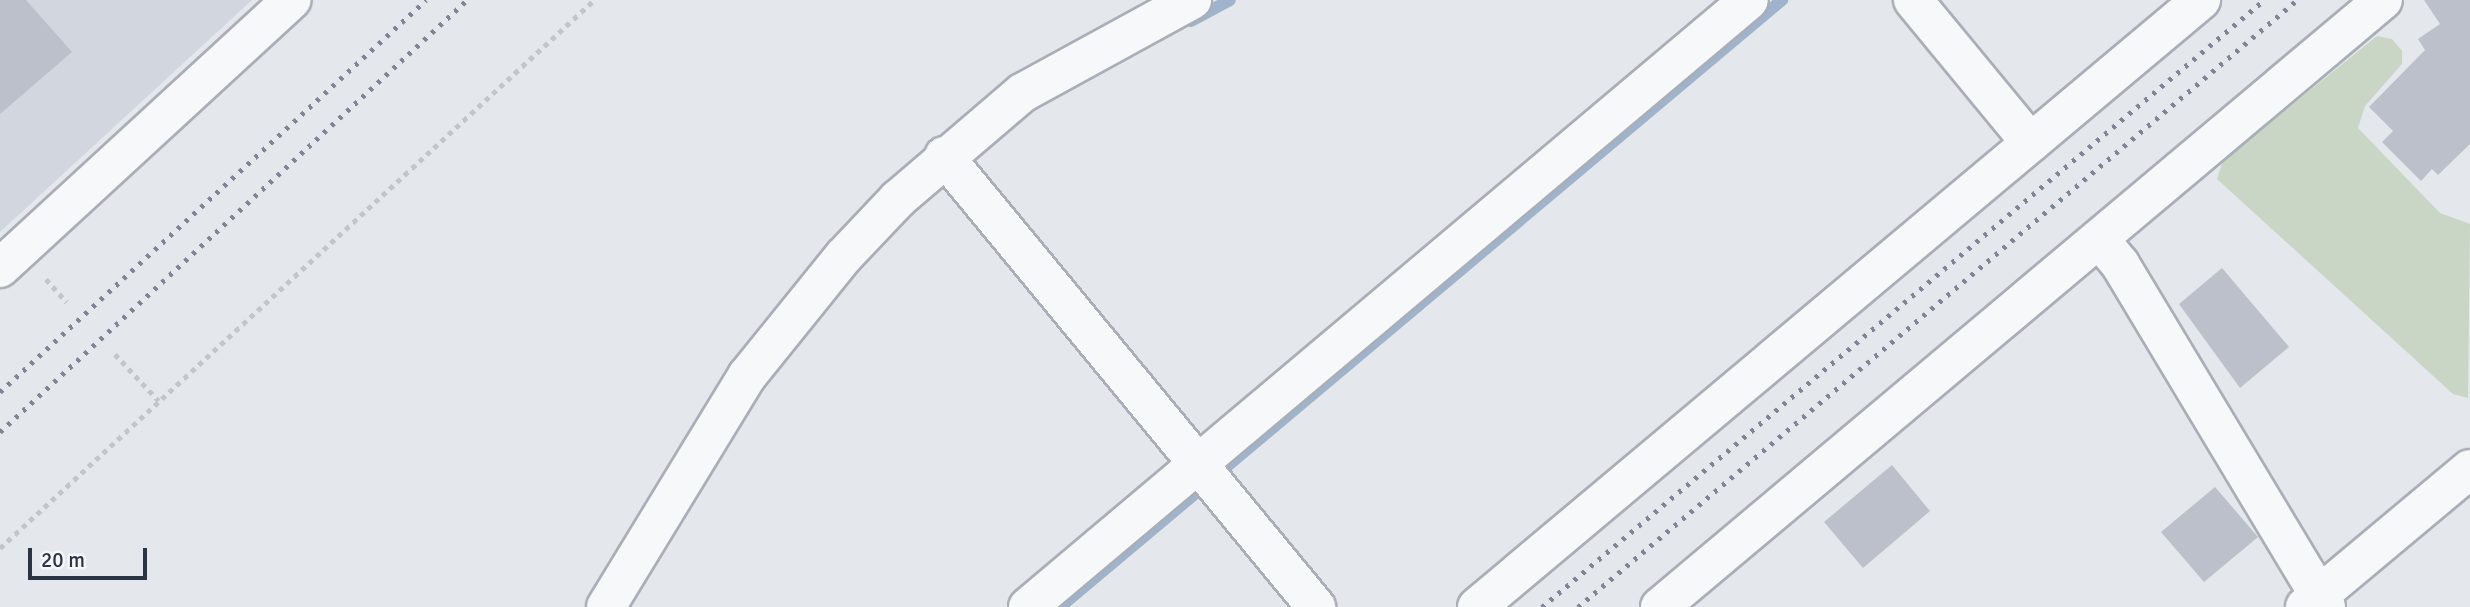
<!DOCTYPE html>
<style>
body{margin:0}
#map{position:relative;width:2470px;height:607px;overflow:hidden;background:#e4e7ec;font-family:Signika,sans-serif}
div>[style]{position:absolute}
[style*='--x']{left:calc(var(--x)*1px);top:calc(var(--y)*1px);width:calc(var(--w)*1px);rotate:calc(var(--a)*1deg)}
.built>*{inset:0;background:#d2d6de}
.green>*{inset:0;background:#c9d6c5}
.stream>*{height:12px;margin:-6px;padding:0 6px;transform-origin:6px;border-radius:6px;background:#9fb4cc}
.building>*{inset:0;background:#bbc0ca}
.path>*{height:4.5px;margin-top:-2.25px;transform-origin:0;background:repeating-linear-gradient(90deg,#c2c5cb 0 5px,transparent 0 10px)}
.roads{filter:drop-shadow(2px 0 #a9aeb7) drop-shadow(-2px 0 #a9aeb7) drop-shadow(0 2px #a9aeb7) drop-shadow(0 -2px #a9aeb7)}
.minor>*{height:38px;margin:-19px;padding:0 19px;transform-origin:19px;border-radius:19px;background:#f7f8fa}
.rail>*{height:5px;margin-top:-2.5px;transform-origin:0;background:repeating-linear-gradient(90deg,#7d8696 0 3.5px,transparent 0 10.5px)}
span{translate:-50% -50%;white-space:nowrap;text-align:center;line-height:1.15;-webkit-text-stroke:5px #f4f6f9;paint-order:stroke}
.scale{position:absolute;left:28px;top:548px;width:119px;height:32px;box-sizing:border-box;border:4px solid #2b3445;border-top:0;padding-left:9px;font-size:21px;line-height:24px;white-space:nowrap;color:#2b3445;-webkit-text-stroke:5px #f4f6f9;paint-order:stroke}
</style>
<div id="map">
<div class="built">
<div style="clip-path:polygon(0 0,252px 0,0 232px)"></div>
</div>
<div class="green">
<div style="clip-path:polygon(2377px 36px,2392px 39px,2402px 51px,2402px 64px,2365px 106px,2358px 128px,2440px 213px,2470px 224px,2468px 398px,2453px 394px,2217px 179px,2223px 161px)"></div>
</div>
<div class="stream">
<div style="--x:1191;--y:21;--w:44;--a:-28.3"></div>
<div style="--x:1225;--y:468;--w:728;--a:-40.04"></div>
<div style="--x:1060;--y:607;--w:179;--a:-40"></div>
</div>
<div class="building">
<div style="clip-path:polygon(0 0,26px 0,72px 52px,0 114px)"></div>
<div style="clip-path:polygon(2424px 0,2470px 0,2470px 144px,2438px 175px,2432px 169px,2421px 181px,2382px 142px,2393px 131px,2369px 107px,2425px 50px,2418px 39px,2440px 24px)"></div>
<div style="clip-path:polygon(2222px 268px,2289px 347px,2240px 388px,2179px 304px)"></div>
<div style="clip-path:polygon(1892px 465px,1930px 511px,1863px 568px,1824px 522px)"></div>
<div style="clip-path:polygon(2215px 487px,2258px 537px,2204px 582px,2161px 532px)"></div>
</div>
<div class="path">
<div style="--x:46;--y:279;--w:31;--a:48"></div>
<div style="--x:115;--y:354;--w:64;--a:46.9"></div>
<div style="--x:0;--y:548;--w:808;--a:-42.69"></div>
</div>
<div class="roads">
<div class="minor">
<div style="--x:1913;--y:0;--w:185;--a:50.5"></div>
<div style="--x:944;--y:156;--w:585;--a:50.48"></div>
<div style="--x:2099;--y:239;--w:33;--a:50"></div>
<div style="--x:2120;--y:264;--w:400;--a:59"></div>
<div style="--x:0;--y:268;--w:396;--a:-42.6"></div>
<div style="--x:606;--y:607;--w:271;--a:-58.6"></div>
<div style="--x:747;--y:376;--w:154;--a:-51.1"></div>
<div style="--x:844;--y:256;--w:79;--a:-46.5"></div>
<div style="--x:898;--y:199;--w:163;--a:-40.5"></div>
<div style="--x:1022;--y:93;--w:194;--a:-28.7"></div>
<div style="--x:1028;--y:607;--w:942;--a:-40.09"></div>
<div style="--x:1477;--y:607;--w:945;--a:-39.98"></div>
<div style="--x:1660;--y:607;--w:944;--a:-40.02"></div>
<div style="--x:2305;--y:607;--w:215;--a:-39.9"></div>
</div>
</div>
<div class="rail">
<div style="--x:0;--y:392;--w:579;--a:-42.62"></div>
<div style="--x:0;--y:432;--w:636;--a:-42.77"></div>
<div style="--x:1542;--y:607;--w:943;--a:-40.05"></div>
<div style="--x:1578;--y:607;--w:941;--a:-40.17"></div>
</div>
<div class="scale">20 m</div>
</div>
